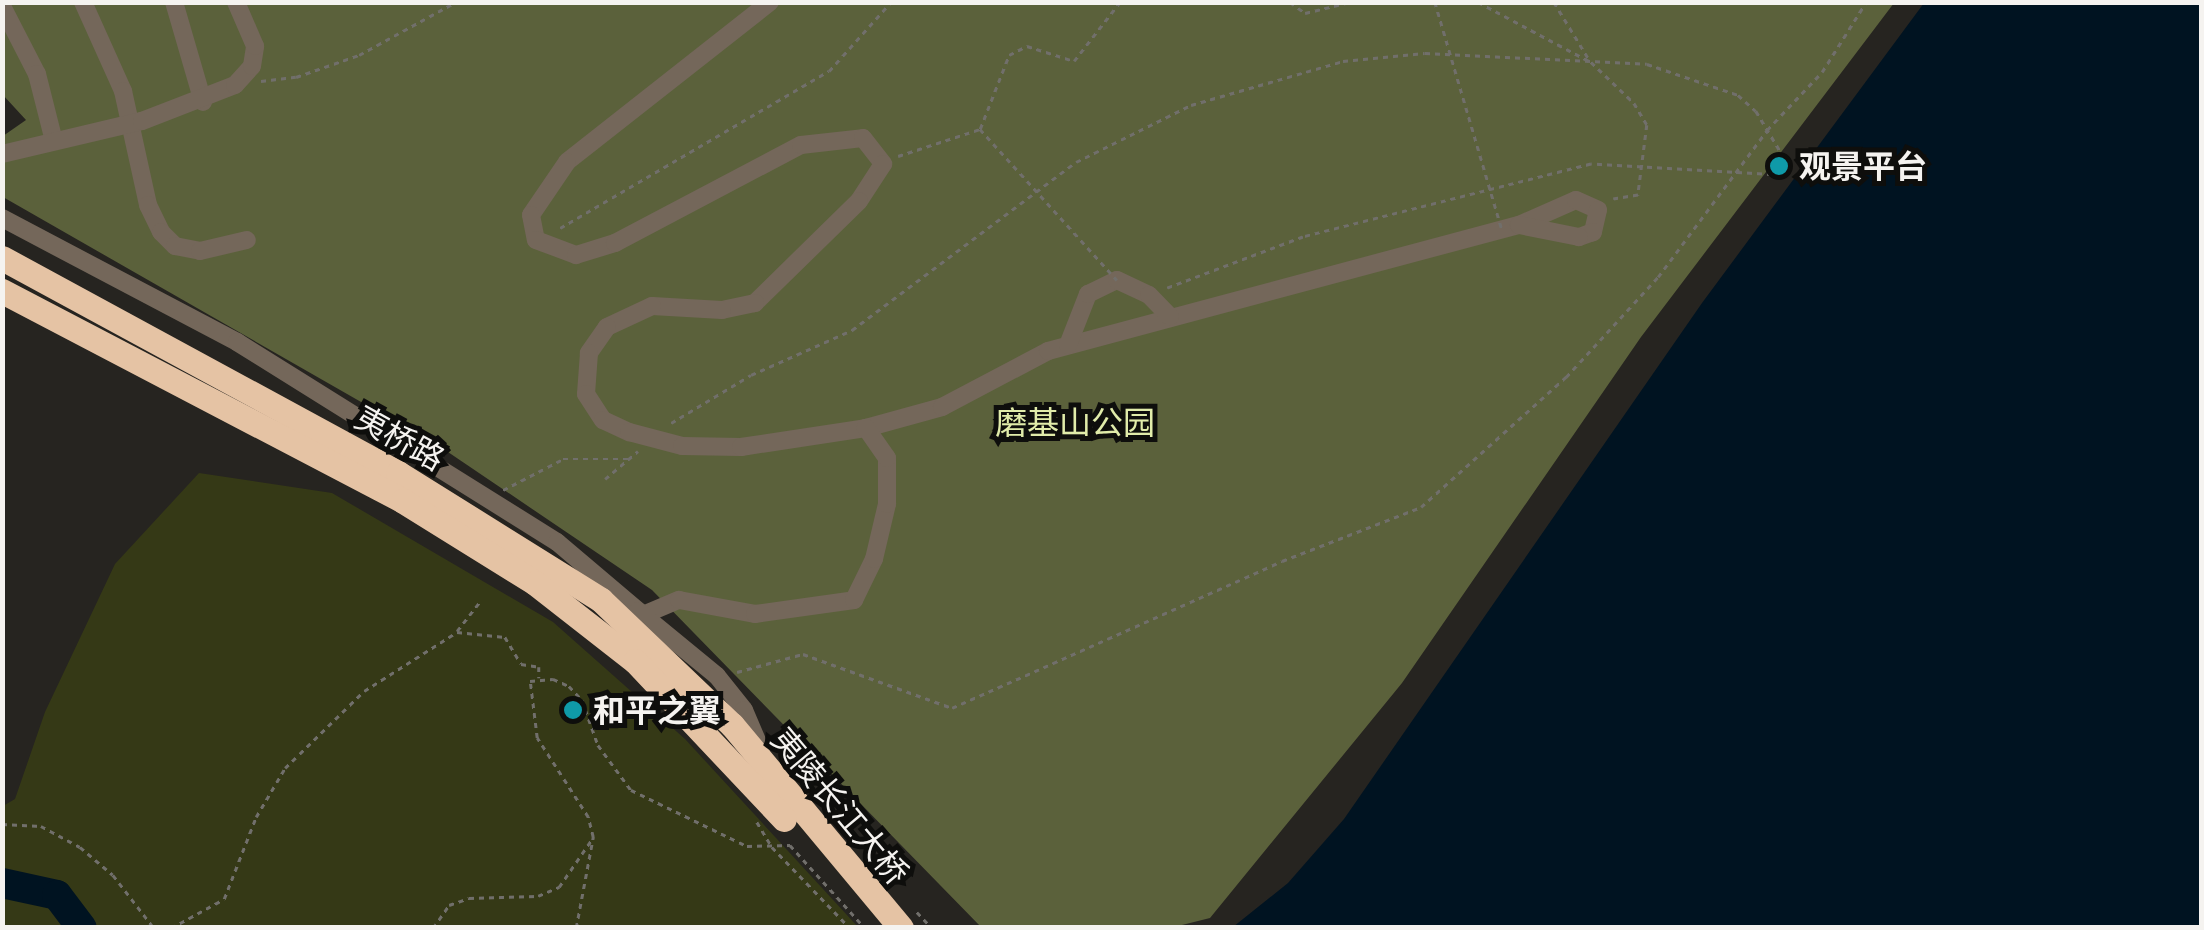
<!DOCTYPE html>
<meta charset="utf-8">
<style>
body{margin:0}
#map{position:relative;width:2204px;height:930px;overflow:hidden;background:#262420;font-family:Quicksand,"Noto Sans SC",sans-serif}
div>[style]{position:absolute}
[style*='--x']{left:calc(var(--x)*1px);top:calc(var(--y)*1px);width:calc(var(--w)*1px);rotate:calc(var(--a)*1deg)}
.green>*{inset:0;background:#353916}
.forest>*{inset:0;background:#5b613b}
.water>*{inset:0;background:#001321}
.river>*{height:30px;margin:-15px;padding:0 15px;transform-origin:15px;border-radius:15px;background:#001321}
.path>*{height:2.5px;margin-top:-1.25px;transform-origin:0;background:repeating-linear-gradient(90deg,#716f6b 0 5px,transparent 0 10px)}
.minor>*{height:18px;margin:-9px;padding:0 9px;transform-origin:9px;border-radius:9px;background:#74675a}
.highway>*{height:25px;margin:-12.5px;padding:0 12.5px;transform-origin:12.5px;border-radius:12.5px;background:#e5c3a4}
.path-bridge>*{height:2.5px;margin-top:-1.25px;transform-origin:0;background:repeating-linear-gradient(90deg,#716f6b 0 5px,transparent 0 10px)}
.dots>*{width:28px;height:28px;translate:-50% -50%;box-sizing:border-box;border:5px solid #0e0e0c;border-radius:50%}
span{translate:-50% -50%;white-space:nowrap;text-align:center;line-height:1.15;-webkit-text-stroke:10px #0e0e0c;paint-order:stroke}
.poi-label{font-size:32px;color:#f5f3f0;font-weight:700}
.left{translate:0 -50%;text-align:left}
.park-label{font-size:32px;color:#e1ecaa}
.street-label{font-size:32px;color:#f5f3f0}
.frame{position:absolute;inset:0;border:5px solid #f5f3f0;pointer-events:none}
</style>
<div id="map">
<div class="green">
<div style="clip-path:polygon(199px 473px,332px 493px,553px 622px,685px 739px,858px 927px,3px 927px,3px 806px,15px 799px,45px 712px,115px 564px)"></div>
</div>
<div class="forest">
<div style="clip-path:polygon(3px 2px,1894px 3px,1641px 337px,1402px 683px,1210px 918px,1170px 928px,981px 927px,652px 590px,445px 450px,3px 197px,3px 136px,26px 120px,3px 95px)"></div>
</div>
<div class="water">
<div style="clip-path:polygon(1924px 3px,2201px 3px,2201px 927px,1233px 927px,1288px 883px,1344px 819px,1702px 303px)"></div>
</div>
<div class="river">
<div style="--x:2;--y:883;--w:56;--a:12.3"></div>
<div style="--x:57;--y:895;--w:41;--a:52.9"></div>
</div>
<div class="path">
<div style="--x:1290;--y:2;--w:19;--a:36"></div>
<div style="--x:1305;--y:13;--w:46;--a:-13.7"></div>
<div style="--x:1478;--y:2;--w:128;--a:28"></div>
<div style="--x:1591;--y:62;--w:59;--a:43.6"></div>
<div style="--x:1634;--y:103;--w:26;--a:59"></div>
<div style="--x:1647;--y:125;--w:71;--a:97.3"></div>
<div style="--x:1638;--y:195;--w:25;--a:171"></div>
<div style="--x:1554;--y:2;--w:69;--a:58.6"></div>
<div style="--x:261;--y:81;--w:35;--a:-7"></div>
<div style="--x:296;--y:77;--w:67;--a:-19.2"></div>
<div style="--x:359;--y:55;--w:111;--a:-28.7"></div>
<div style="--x:898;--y:156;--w:86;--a:-18.2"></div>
<div style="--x:980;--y:129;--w:79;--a:-68.6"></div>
<div style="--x:1009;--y:55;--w:20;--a:-27"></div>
<div style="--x:1027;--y:46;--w:49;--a:17.7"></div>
<div style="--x:1074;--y:61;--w:75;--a:-52.1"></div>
<div style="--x:560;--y:228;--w:311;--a:-30.3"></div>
<div style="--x:829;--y:71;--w:93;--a:-48.1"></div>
<div style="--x:671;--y:423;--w:93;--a:-31"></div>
<div style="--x:751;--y:375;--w:111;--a:-24"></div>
<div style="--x:852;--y:330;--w:280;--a:-36.9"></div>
<div style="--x:1076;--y:162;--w:128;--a:-26.4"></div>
<div style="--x:1191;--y:105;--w:158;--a:-16.1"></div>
<div style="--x:1343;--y:61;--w:82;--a:-5.6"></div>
<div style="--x:1425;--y:53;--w:222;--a:2.8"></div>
<div style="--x:1647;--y:64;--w:96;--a:18.8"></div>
<div style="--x:1738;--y:95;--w:24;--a:42"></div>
<div style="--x:1756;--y:111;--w:62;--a:58.9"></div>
<div style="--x:1788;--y:164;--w:13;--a:119"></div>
<div style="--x:1782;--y:175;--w:191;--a:-176.7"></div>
<div style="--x:1591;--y:164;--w:297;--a:165.8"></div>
<div style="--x:1303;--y:237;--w:145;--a:159.4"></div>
<div style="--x:605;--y:479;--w:43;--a:-40.3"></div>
<div style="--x:503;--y:490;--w:68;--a:-27.3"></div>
<div style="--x:563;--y:459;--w:65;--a:0"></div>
<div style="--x:457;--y:631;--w:39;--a:-52"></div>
<div style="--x:737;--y:672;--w:68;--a:-15.3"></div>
<div style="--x:803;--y:654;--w:158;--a:19.9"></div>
<div style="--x:952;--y:708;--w:361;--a:-24"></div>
<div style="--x:1282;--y:561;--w:149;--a:-21.2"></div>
<div style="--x:1421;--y:507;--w:195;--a:-41.9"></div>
<div style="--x:1566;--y:377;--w:136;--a:-47.4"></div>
<div style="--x:1658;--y:277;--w:183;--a:-53.4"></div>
<div style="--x:1767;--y:130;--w:80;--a:-46.5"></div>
<div style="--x:1822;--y:72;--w:83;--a:-57.8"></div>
<div style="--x:757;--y:822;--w:29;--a:59"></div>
<div style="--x:772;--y:847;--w:112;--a:46.1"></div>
<div style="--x:2;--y:824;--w:39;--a:3"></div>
<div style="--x:41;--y:826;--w:44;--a:28.3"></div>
<div style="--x:80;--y:847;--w:43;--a:40.3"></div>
<div style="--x:113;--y:875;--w:67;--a:52.3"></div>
<div style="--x:917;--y:912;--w:22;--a:47"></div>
<div style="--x:171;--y:928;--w:60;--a:-28.7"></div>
<div style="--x:224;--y:899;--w:88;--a:-68.7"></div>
<div style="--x:256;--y:817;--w:57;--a:-59.4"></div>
<div style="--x:285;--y:768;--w:110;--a:-44.3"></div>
<div style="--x:364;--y:691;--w:110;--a:-32.4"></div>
<div style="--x:457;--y:632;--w:48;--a:5.9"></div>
<div style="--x:505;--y:637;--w:31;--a:59"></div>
<div style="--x:521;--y:664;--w:18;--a:9"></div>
<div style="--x:539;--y:667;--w:11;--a:90"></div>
<div style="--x:433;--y:928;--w:28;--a:-55"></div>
<div style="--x:449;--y:905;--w:21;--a:-19"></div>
<div style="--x:469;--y:898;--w:69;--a:-1.7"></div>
<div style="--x:538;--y:896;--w:23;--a:-23"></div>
<div style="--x:559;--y:887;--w:58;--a:-55.5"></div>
<div style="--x:576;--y:928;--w:93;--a:-79.4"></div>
<div style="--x:593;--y:837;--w:21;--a:-104"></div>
<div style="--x:588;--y:817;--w:94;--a:-122.8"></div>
<div style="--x:537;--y:738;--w:57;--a:-97"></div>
<div style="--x:530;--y:681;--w:23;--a:-5"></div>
<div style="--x:553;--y:679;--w:17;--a:24"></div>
<div style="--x:569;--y:686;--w:19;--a:47"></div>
<div style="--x:582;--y:700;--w:48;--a:70.4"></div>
<div style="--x:598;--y:745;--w:56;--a:53.7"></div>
<div style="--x:631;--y:790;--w:129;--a:25.8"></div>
<div style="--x:747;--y:846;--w:43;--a:-1.3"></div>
<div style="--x:790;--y:845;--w:112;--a:47.9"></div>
</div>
<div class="minor">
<div style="--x:83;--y:2;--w:98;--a:65.8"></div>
<div style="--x:123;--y:91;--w:117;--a:77.6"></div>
<div style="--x:148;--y:205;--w:30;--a:64"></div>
<div style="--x:161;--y:232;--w:20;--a:45"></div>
<div style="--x:175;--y:246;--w:25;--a:11"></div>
<div style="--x:200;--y:251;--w:48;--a:-13.2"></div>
<div style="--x:174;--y:2;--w:104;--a:73.8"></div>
<div style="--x:770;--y:2;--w:258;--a:141.8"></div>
<div style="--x:567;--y:162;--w:64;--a:124.2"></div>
<div style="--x:531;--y:215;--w:25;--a:79"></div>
<div style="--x:536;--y:240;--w:43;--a:20.6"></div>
<div style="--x:576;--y:255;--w:41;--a:-17.1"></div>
<div style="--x:615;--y:243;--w:210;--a:-27.8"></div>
<div style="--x:801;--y:145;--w:62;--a:-6.4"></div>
<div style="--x:863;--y:138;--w:33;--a:52"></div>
<div style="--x:883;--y:164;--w:44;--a:123"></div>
<div style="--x:859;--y:201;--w:146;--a:135.6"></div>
<div style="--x:755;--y:303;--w:34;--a:168"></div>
<div style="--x:722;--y:310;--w:70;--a:-176.7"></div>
<div style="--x:652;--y:306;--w:50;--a:155"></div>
<div style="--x:607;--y:327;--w:32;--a:125"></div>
<div style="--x:589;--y:353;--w:41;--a:94.2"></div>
<div style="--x:586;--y:394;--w:31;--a:57"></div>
<div style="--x:603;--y:420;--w:29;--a:25"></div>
<div style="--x:629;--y:432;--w:55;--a:14.8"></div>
<div style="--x:682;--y:446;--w:59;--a:1"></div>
<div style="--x:741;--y:447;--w:126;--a:-8.6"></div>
<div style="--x:866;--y:428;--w:79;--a:-15.4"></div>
<div style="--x:942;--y:407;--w:120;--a:-27.8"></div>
<div style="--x:1048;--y:351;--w:488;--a:-15"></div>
<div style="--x:1519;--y:225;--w:62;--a:-23.7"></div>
<div style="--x:1576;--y:200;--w:24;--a:24"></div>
<div style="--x:1598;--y:210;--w:23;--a:103"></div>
<div style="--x:1593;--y:232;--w:15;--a:160"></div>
<div style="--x:1579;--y:237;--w:61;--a:-168.7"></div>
<div style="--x:2;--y:6;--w:76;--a:62.8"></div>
<div style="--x:37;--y:74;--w:69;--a:75.8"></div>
<div style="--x:2;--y:154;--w:144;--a:-13.3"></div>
<div style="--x:142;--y:121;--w:100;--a:-21.2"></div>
<div style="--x:235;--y:85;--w:25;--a:-48"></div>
<div style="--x:252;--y:66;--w:20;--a:-81"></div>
<div style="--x:255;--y:46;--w:48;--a:-113.4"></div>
<div style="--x:2;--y:218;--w:266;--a:27.8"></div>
<div style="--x:237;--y:342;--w:377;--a:32"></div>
<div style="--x:557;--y:542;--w:113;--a:40.3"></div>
<div style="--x:643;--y:615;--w:39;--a:-23"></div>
<div style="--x:679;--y:600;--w:77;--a:10.4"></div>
<div style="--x:755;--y:614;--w:100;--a:-8"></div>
<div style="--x:854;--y:600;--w:46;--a:-64"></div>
<div style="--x:874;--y:559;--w:57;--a:-76.7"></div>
<div style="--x:887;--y:504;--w:46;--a:-90"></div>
<div style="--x:887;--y:458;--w:37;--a:-125"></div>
<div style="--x:1068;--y:345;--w:55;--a:-68.6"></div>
<div style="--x:1088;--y:294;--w:32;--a:-26"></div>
<div style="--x:1117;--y:280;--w:35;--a:25"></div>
<div style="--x:1149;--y:295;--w:30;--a:46"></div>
<div style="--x:638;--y:611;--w:102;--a:39.4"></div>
<div style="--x:717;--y:676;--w:43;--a:51.5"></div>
<div style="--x:744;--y:710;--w:43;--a:67"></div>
</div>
<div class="highway">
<div style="--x:2;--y:258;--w:451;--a:28.5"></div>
<div style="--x:398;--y:473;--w:239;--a:32"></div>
<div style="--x:601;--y:600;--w:181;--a:43.7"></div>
<div style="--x:732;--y:725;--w:264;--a:50.2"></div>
<div style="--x:2;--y:291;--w:453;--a:27.6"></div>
<div style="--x:403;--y:501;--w:155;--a:31.8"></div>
<div style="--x:535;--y:583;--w:127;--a:38"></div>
<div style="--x:635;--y:661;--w:217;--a:46.7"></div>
</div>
<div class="path-bridge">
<div style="--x:1435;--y:2;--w:237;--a:73.6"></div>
<div style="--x:980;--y:129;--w:204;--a:47.8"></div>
</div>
<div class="dots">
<div style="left:1779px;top:166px;background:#0f9aa8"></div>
<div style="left:573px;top:710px;background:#0f9aa8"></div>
</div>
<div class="poi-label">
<span class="left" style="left:1799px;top:166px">观景平台</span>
<span class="left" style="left:593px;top:710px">和平之翼</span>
</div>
<div class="park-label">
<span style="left:1075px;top:422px">磨基山公园</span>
</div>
<div class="street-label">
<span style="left:400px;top:438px;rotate:29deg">夷桥路</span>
<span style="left:840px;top:806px;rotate:50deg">夷陵长江大桥</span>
</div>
<div class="frame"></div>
</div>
